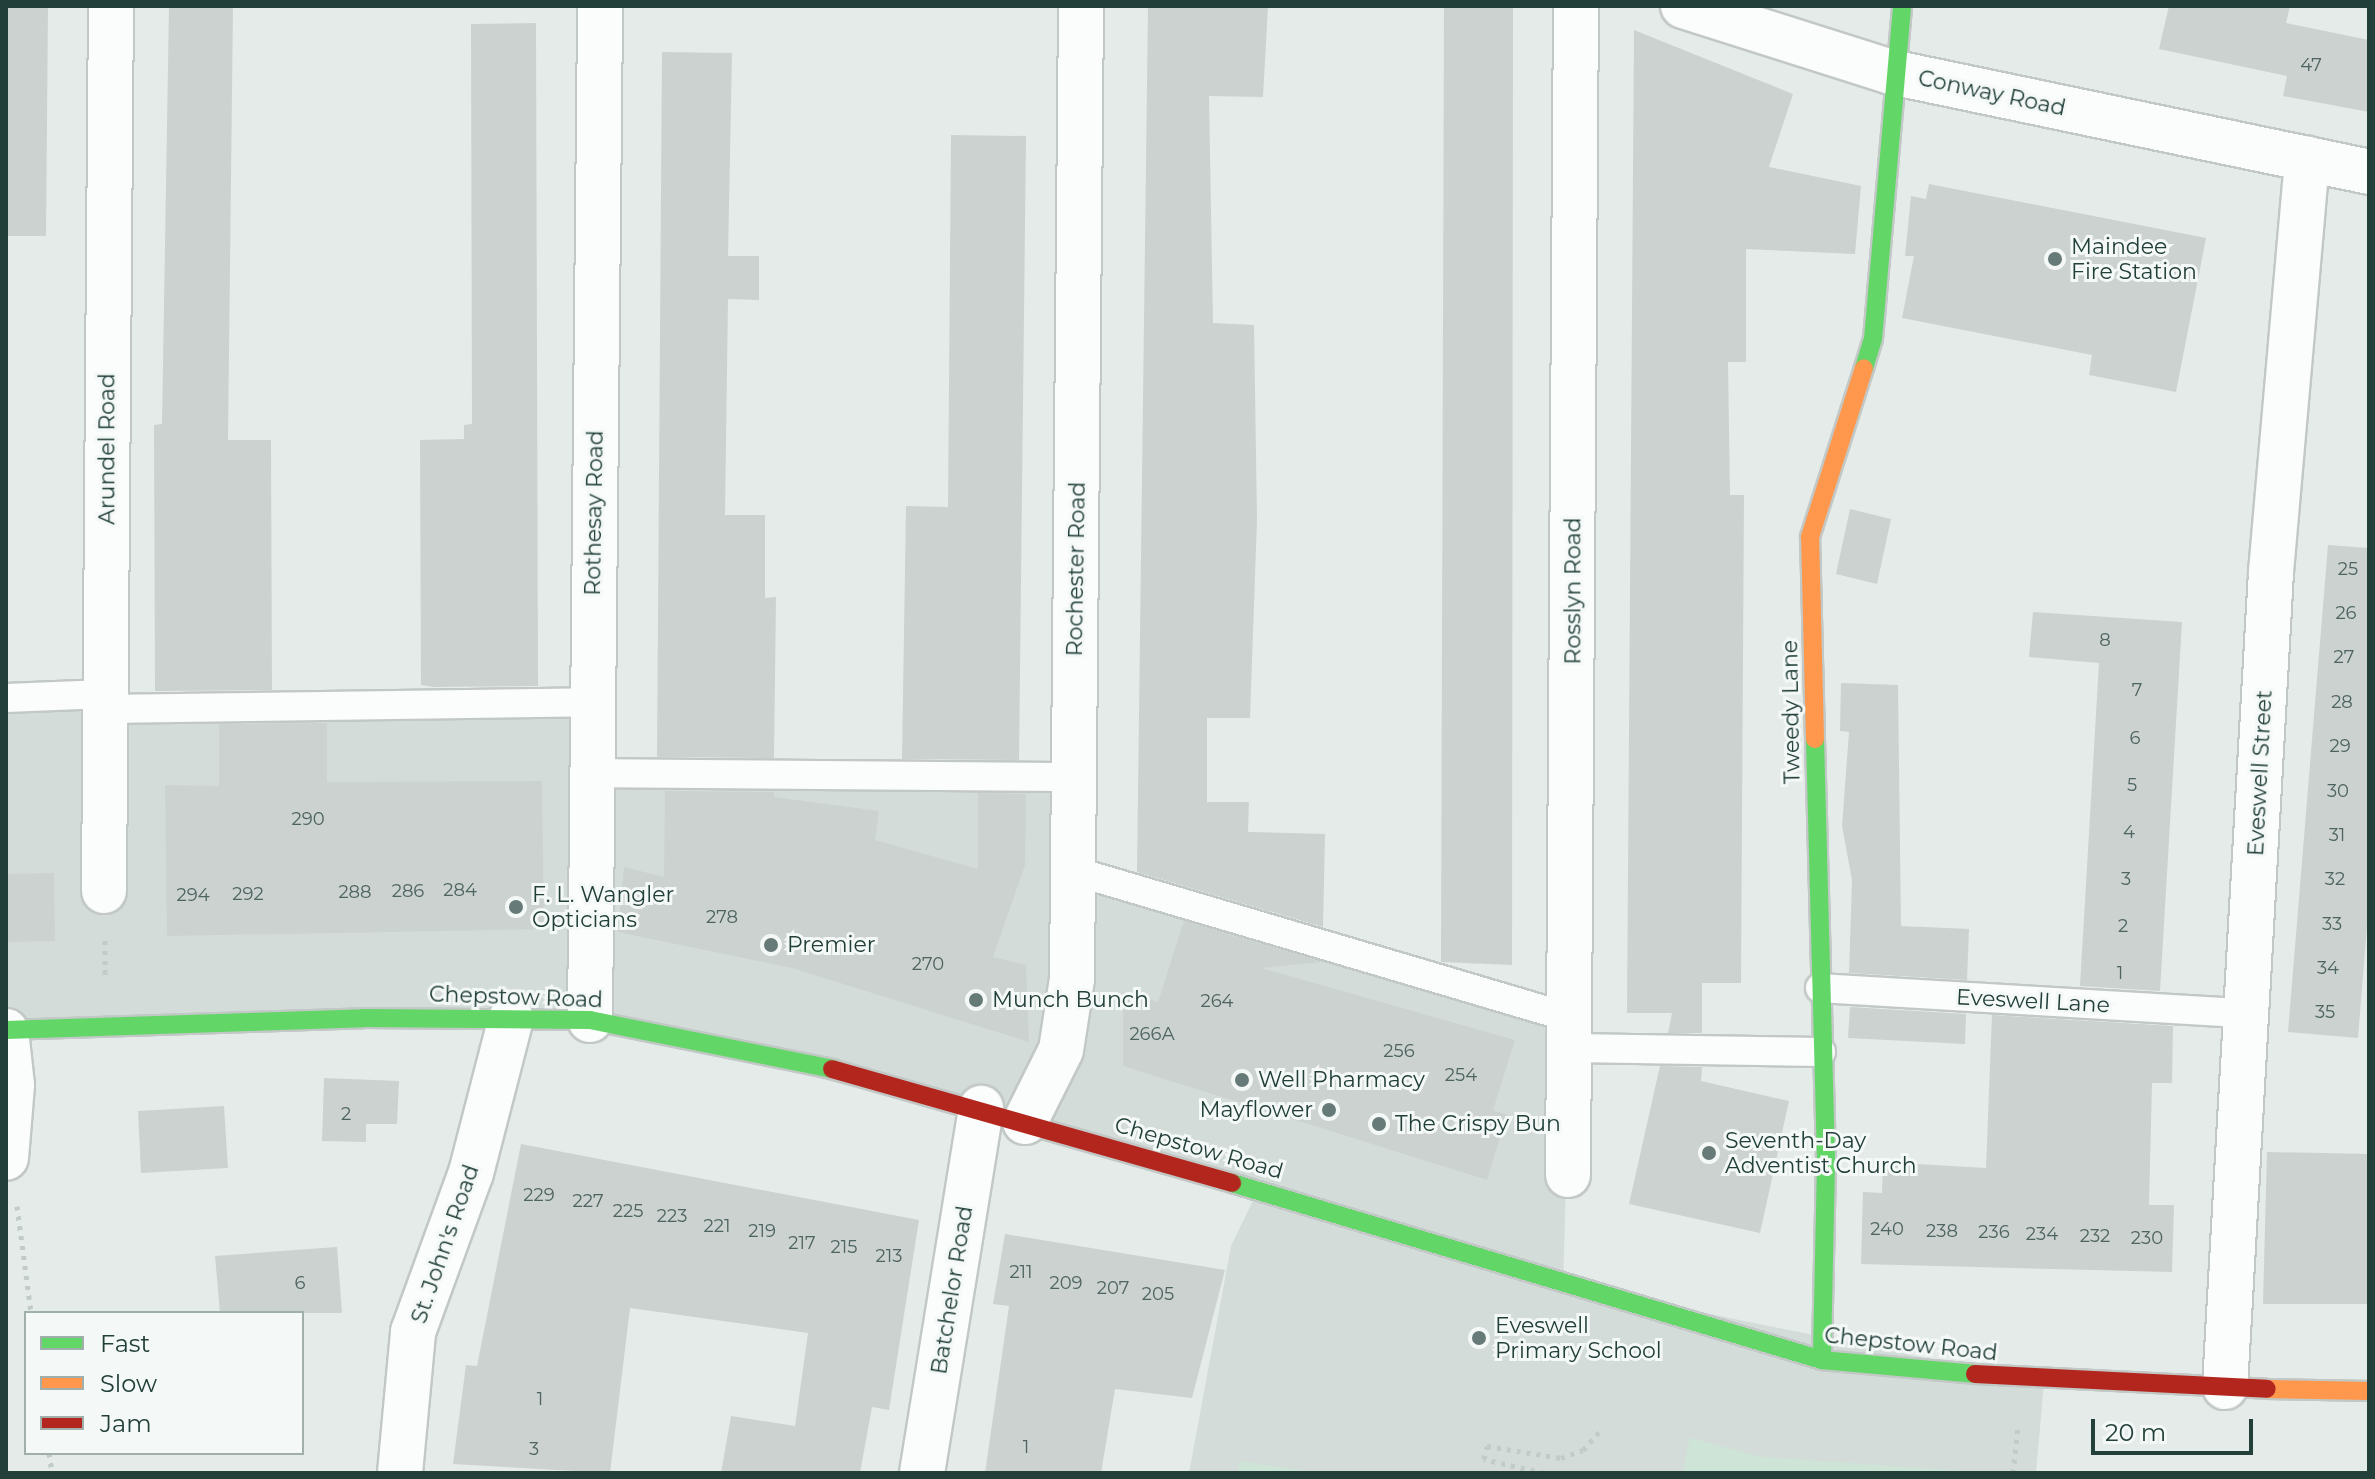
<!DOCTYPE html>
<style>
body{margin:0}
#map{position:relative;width:2375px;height:1479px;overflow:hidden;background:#e5ebe8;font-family:Montserrat,sans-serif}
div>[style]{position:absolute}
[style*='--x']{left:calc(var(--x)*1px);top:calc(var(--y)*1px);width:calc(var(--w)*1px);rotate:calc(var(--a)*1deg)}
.built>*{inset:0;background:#d3dcd9}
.green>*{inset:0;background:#cee4d6}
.building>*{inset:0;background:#ccd2d0}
.path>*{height:5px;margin-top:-2.5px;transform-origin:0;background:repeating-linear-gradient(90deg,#c1cbc8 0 4px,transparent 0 10px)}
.roads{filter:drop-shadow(2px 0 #c2c8c5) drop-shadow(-2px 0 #c2c8c5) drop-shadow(0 2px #c2c8c5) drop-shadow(0 -2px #c2c8c5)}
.lane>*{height:28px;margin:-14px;padding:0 14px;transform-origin:14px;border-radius:14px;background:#fbfcfc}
.street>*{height:44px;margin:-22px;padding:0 22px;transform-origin:22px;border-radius:22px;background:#fbfcfc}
.fast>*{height:18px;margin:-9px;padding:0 9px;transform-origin:9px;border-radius:9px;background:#63d668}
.slow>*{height:18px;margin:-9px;padding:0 9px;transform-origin:9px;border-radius:9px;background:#ff974d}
.jam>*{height:18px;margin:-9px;padding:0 9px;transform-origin:9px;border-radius:9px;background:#b3261e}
.dots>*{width:22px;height:22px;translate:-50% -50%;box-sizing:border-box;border:4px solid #f4f9f7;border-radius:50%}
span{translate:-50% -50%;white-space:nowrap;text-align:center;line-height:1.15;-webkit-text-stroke:6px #f4f9f7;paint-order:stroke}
.number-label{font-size:18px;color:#4d6460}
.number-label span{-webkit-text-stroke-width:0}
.street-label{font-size:22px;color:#223f3a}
.poi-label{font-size:22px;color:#223f3a}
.left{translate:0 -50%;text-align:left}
.right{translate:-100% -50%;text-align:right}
.frame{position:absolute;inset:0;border:8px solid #223f3a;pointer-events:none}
.legend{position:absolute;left:24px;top:1311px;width:280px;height:144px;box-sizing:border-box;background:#f4f9f7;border:2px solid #a0afab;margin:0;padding:10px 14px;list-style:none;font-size:24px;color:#223f3a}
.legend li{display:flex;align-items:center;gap:16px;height:40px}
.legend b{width:40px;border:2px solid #a0afab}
.scale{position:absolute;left:2091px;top:1419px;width:162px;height:36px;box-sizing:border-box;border:4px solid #223f3a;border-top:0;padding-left:10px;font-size:24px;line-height:28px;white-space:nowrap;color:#223f3a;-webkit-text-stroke:6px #f4f9f7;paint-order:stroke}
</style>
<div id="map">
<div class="built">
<div style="clip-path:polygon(6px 698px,105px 709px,592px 702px,594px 773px,1074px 777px,1075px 871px,1571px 1018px,1563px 1284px,2044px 1382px,2036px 1473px,1189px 1473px,1231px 1246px,1258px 1190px,590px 1020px,6px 1030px)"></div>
</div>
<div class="green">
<div style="clip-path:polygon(1690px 1438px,1762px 1457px,1993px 1473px,1682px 1473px)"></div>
<div style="clip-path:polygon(1239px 1461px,1240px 1461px,1320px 1473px,1238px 1473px)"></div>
</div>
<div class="building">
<div style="clip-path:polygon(6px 6px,48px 6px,46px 236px,6px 236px)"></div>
<div style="clip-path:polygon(169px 6px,233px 6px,228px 440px,271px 440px,272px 690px,155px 691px,154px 425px,162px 424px)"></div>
<div style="clip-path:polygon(1148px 6px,1268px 6px,1263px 97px,1209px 96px,1213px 323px,1254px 325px,1257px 520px,1250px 718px,1207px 718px,1207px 802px,1249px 802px,1248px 832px,1325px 834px,1323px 927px,1137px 872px)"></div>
<div style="clip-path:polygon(1444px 6px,1513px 6px,1512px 965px,1441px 962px)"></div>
<div style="clip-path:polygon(2169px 6px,2290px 6px,2286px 23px,2369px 40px,2369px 112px,2283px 96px,2287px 76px,2159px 49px)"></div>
<div style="clip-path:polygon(536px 23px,538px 686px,434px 687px,421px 685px,420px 440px,464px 439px,464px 425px,472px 424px,471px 24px)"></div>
<div style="clip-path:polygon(1634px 30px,1793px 94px,1769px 167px,1861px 186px,1855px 254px,1746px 249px,1746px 362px,1728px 362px,1730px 495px,1744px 495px,1741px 983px,1702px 983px,1702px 1033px,1668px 1033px,1672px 1013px,1627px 1013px)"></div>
<div style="clip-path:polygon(662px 52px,732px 53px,728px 256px,759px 256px,759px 300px,728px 299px,725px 515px,765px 515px,765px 598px,776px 597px,774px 758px,657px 757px)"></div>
<div style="clip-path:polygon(951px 135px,1026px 136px,1019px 760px,902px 759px,906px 506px,948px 507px)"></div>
<div style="clip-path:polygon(1929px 184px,2206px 238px,2176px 392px,2089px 375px,2092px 355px,1902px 318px,1914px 256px,1905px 256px,1911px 196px,1926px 199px)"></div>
<div style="clip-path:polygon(1850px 509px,1891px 519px,1877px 584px,1836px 574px)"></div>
<div style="clip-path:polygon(2328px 545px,2369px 548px,2369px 901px,2358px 1038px,2288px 1032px)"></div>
<div style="clip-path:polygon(2033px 612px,2182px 622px,2160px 991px,2080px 986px,2099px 663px,2029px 657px)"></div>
<div style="clip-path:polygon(1841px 683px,1898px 685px,1901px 926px,1969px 929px,1967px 980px,1849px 973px,1852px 880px,1842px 826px,1849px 732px,1840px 731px)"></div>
<div style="clip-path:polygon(327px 723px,327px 782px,542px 781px,544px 929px,167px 936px,165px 785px,219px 786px,219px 724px)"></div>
<div style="clip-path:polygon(665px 791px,774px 792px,774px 797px,879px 811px,875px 840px,978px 869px,978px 793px,1026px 794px,1025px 865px,993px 957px,1026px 965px,1029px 1042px,792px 968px,618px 932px,624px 867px,664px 877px)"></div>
<div style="clip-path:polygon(54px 873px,55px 941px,6px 942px,6px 874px)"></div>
<div style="clip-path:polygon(1184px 921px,1322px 962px,1261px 968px,1515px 1040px,1493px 1110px,1507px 1115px,1487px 1180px,1123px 1066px,1123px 991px,1158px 1002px)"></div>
<div style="clip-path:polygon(1850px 1007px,1966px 1014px,1965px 1044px,1848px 1038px)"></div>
<div style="clip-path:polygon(1992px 1015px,2173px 1026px,2172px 1083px,2152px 1083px,2149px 1205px,2174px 1205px,2172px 1272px,1861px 1264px,1863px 1192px,1882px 1193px,1883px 1162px,1986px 1168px)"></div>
<div style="clip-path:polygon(1660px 1066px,1702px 1067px,1701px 1081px,1789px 1101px,1760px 1233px,1629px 1204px)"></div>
<div style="clip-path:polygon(324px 1078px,399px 1081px,397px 1124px,366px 1124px,366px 1142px,322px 1141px)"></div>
<div style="clip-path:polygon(224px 1106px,228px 1168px,141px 1173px,138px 1111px)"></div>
<div style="clip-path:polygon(521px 1144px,919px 1220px,889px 1410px,872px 1407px,860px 1473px,721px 1473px,731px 1416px,795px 1426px,808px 1333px,630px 1308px,610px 1473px,453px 1464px,466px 1365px,477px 1366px)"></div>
<div style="clip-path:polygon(2267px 1152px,2369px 1154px,2369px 1304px,2263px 1304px)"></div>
<div style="clip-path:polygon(1005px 1234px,1225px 1270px,1192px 1398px,1115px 1389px,1101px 1473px,985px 1473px,1009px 1306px,993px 1304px)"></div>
<div style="clip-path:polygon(337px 1247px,342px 1313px,220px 1313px,215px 1256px)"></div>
</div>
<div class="path">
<div style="--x:105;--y:940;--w:38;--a:90"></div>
<div style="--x:17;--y:1206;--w:108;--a:82.5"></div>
<div style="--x:49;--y:1453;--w:20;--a:81"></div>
<div style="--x:1544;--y:1473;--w:62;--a:-166.9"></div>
<div style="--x:1484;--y:1459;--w:13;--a:-77"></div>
<div style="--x:1487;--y:1446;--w:75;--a:9.2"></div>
<div style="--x:1561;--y:1458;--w:23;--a:-20"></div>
<div style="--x:1583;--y:1450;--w:27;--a:-48"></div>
<div style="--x:2013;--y:1473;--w:48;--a:-84.1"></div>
</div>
<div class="roads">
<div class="lane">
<div style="--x:6;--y:698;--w:99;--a:-2.3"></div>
<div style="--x:105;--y:709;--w:487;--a:-0.8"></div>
<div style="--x:594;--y:773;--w:480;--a:0.5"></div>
<div style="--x:1074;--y:871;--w:518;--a:16.48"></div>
<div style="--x:1820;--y:988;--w:427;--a:3.4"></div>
<div style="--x:1571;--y:1048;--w:250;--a:0.9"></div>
</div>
<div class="street">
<div style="--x:1683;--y:6;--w:218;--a:17.6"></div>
<div style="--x:1891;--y:72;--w:488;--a:11.8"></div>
<div style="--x:104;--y:891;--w:885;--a:-89.55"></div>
<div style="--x:590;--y:1020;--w:1014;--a:-89.43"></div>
<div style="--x:6;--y:1031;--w:54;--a:83.7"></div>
<div style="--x:12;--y:1085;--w:73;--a:94.7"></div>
<div style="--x:1025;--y:1122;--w:80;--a:-63.4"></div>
<div style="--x:1061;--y:1050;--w:72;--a:-81.2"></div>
<div style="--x:1072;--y:979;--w:973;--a:-89.47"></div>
<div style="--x:1568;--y:1175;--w:1169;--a:-89.61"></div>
<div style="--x:2225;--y:1387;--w:816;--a:-86.77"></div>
<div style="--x:2271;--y:572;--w:415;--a:-85"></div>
<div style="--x:400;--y:1473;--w:142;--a:-84.7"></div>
<div style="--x:413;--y:1332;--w:169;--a:-70"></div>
<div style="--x:471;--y:1173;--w:160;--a:-75.5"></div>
<div style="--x:922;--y:1473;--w:370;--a:-80.8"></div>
</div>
<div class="fast">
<div style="--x:1864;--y:368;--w:30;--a:-73"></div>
<div style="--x:1873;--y:339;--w:334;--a:-85"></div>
<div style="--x:1815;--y:739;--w:424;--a:88.5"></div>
<div style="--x:1826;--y:1163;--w:197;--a:91.2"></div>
<div style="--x:6;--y:1030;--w:358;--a:-1.9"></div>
<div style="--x:364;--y:1018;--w:226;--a:0.5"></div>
<div style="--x:590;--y:1020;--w:247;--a:11.4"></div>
<div style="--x:1232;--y:1183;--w:616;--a:16.7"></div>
<div style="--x:1822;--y:1360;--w:154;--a:5.2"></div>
</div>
<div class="slow">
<div style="--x:1815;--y:739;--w:202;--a:-91.4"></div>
<div style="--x:1810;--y:537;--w:177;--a:-72.3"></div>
<div style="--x:2267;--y:1389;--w:102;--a:1.1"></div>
</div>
<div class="jam">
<div style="--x:832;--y:1069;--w:416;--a:15.9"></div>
<div style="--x:1975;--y:1374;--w:292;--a:2.9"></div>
</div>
</div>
<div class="dots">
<div style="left:2055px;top:259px;background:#667b77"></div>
<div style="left:516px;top:907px;background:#667b77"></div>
<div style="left:771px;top:945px;background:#667b77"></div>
<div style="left:976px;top:1000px;background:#667b77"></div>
<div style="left:1242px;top:1080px;background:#667b77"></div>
<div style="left:1329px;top:1110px;background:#667b77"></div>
<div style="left:1379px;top:1124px;background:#667b77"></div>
<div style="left:1709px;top:1153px;background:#667b77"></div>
<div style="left:1479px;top:1338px;background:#667b77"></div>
</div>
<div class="number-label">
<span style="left:2311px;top:65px">47</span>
<span style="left:2348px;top:569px">25</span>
<span style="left:2346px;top:613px">26</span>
<span style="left:2105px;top:640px">8</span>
<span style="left:2344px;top:657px">27</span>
<span style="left:2137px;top:690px">7</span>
<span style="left:2342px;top:702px">28</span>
<span style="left:2135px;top:738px">6</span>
<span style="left:2340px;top:746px">29</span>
<span style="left:2132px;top:785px">5</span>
<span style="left:2338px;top:791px">30</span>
<span style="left:308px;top:819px">290</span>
<span style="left:2129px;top:832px">4</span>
<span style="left:2337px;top:835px">31</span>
<span style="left:2126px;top:879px">3</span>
<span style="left:2335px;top:879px">32</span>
<span style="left:460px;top:890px">284</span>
<span style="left:408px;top:891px">286</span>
<span style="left:355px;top:892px">288</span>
<span style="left:248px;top:894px">292</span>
<span style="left:193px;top:895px">294</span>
<span style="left:722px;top:917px">278</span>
<span style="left:2332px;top:924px">33</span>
<span style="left:2123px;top:926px">2</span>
<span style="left:928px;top:964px">270</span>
<span style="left:2328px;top:968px">34</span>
<span style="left:2120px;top:973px">1</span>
<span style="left:1217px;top:1001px">264</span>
<span style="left:2325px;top:1012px">35</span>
<span style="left:1152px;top:1034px">266A</span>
<span style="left:1399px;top:1051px">256</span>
<span style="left:1461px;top:1075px">254</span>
<span style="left:346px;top:1114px">2</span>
<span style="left:539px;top:1195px">229</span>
<span style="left:588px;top:1201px">227</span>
<span style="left:628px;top:1211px">225</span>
<span style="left:672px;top:1216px">223</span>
<span style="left:717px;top:1226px">221</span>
<span style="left:1887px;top:1229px">240</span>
<span style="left:762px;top:1231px">219</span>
<span style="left:1942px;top:1231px">238</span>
<span style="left:1994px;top:1232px">236</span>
<span style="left:2042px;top:1234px">234</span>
<span style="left:2095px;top:1236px">232</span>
<span style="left:2147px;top:1238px">230</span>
<span style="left:802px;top:1243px">217</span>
<span style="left:844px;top:1247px">215</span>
<span style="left:889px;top:1256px">213</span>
<span style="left:1021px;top:1272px">211</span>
<span style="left:300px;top:1283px">6</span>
<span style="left:1066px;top:1283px">209</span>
<span style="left:1113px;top:1288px">207</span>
<span style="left:1158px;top:1294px">205</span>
<span style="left:540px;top:1399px">1</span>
<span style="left:1026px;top:1447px">1</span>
<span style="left:534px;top:1449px">3</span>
</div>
<div class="street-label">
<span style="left:1992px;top:93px;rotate:12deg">Conway Road</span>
<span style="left:107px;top:449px;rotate:-90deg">Arundel Road</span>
<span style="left:594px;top:513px;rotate:-89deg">Rothesay Road</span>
<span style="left:1076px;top:569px;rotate:-89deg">Rochester Road</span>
<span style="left:1573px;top:591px;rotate:-90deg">Rosslyn Road</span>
<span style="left:1791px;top:712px;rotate:-91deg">Tweedy Lane</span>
<span style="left:2260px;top:773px;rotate:-87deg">Eveswell Street</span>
<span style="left:516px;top:997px;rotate:2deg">Chepstow Road</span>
<span style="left:2033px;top:1001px;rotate:3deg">Eveswell Lane</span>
<span style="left:1199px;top:1148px;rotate:16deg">Chepstow Road</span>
<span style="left:445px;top:1244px;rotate:-71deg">St. John's Road</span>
<span style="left:952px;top:1290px;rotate:-81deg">Batchelor Road</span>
<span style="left:1911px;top:1344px;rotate:6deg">Chepstow Road</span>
</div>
<div class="poi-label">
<span class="left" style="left:2071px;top:259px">Maindee<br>Fire Station</span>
<span class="left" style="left:532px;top:907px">F. L. Wangler<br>Opticians</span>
<span class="left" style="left:787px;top:945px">Premier</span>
<span class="left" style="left:992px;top:1000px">Munch Bunch</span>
<span class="left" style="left:1258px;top:1080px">Well Pharmacy</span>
<span class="right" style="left:1313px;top:1110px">Mayflower</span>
<span class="left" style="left:1395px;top:1124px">The Crispy Bun</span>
<span class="left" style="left:1725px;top:1153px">Seventh-Day<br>Adventist Church</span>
<span class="left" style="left:1495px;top:1338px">Eveswell<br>Primary School</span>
</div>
<div class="frame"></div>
<ul class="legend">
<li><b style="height:10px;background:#63d668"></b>Fast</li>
<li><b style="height:10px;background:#ff974d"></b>Slow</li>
<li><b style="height:10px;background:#b3261e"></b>Jam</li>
</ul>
<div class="scale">20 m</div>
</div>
